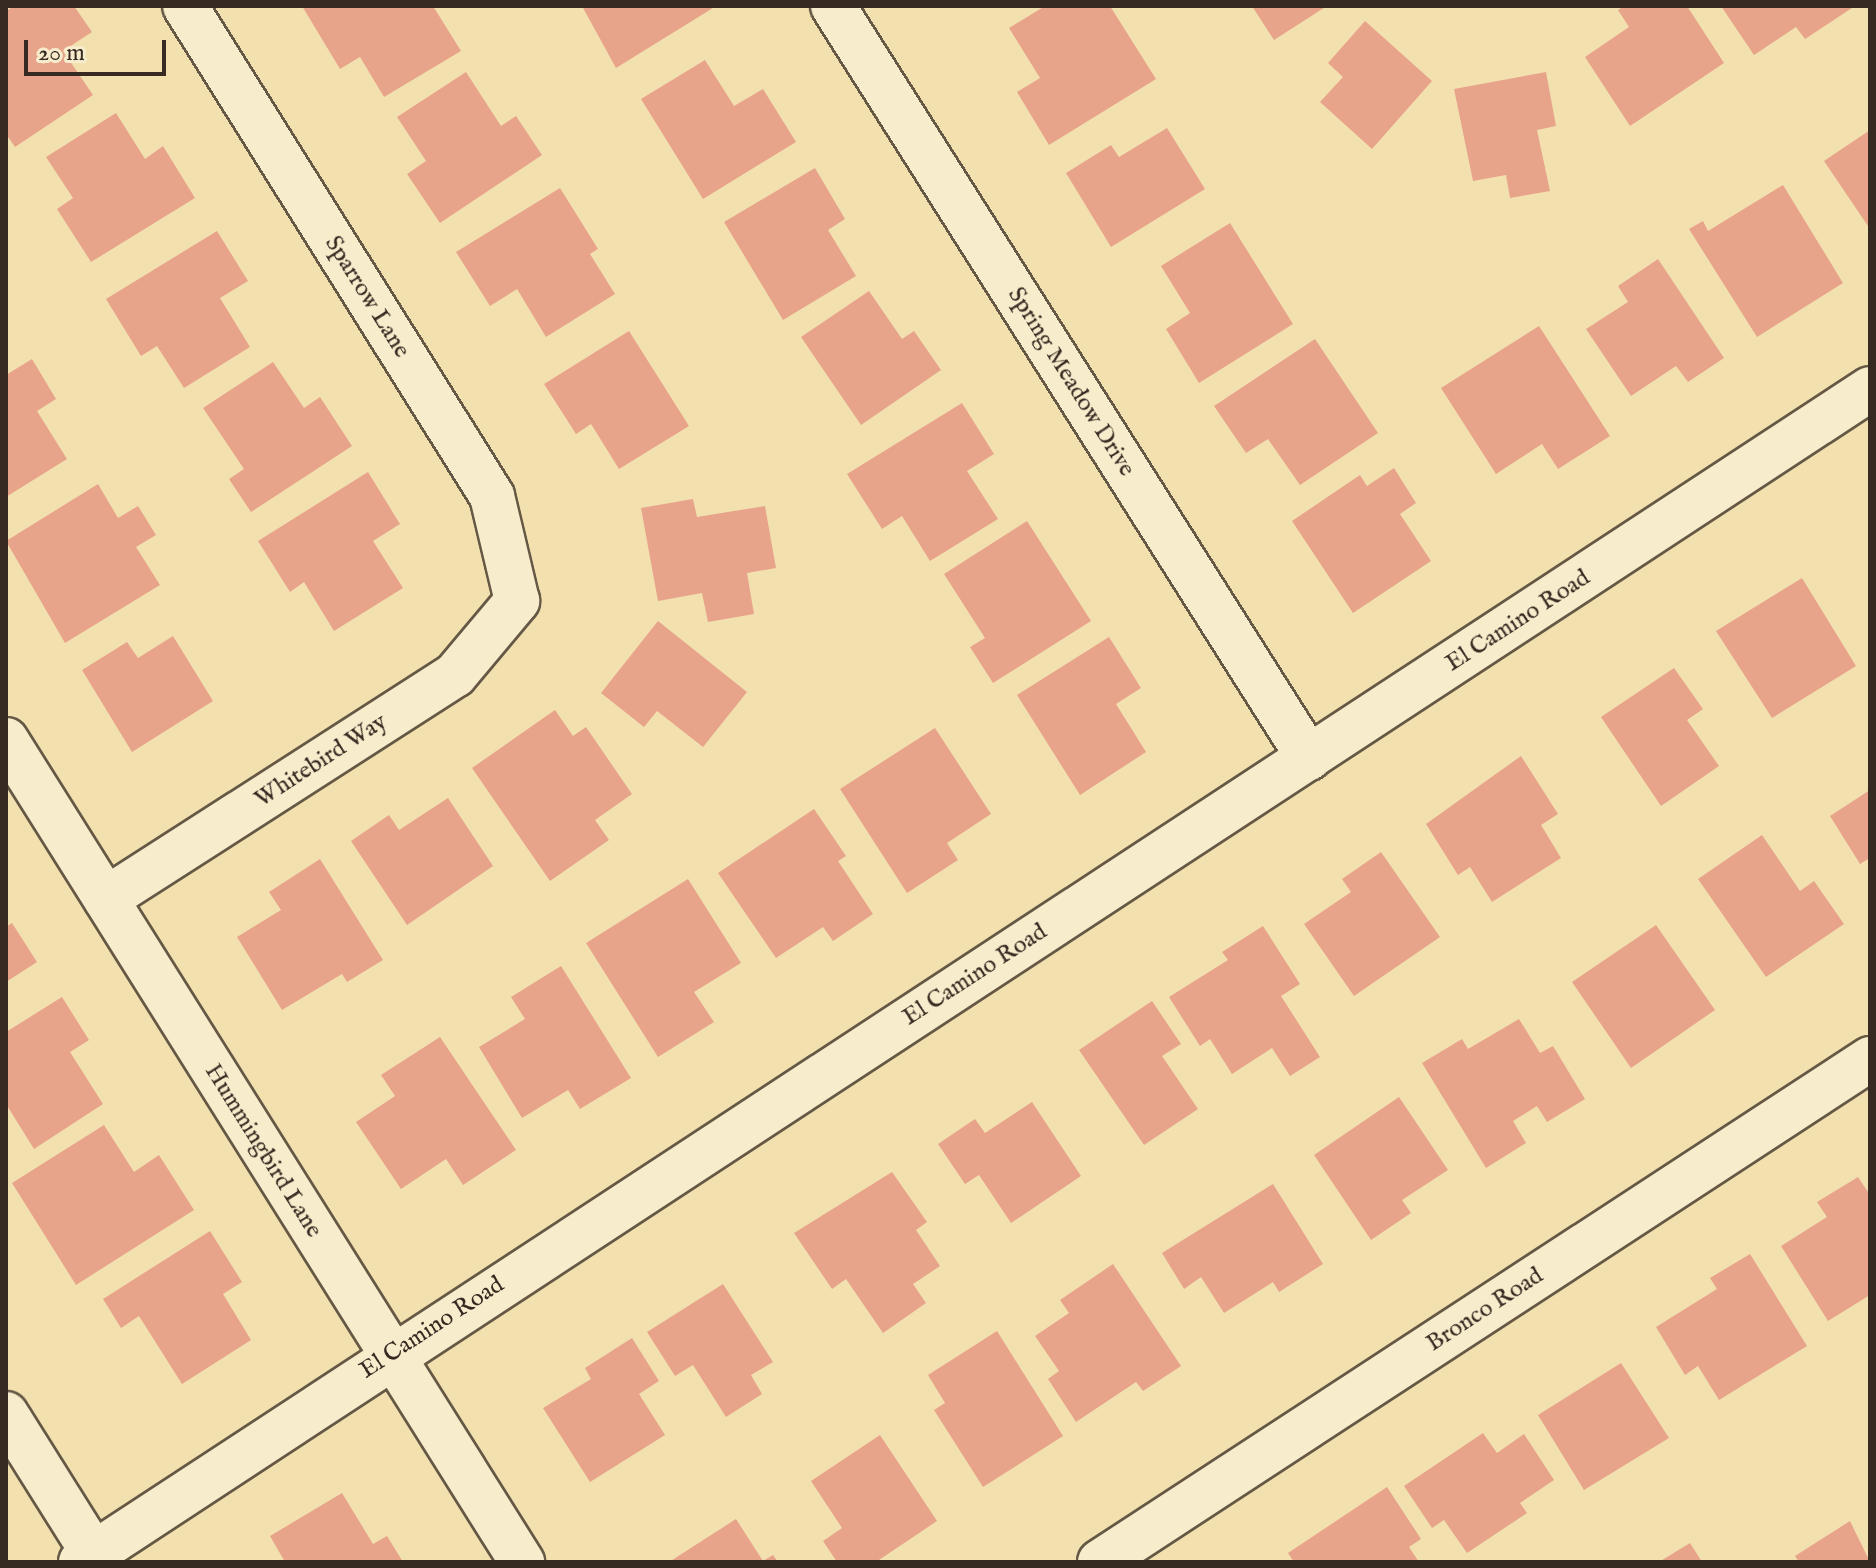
<!DOCTYPE html>
<style>
body{margin:0}
#map{position:relative;width:1876px;height:1568px;overflow:hidden;background:#f2e1af;font-family:"IM FELL English",serif}
div>[style]{position:absolute}
[style*='--x']{left:calc(var(--x)*1px);top:calc(var(--y)*1px);width:calc(var(--w)*1px);rotate:calc(var(--a)*1deg)}
.building>*{inset:0;background:#e8a38b}
.roads{filter:drop-shadow(2px 0 #655845) drop-shadow(-2px 0 #655845) drop-shadow(0 2px #655845) drop-shadow(0 -2px #655845)}
.street>*{height:44px;margin:-22px;padding:0 22px;transform-origin:22px;border-radius:22px;background:#f7eccb}
.secondary>*{height:44px;margin:-22px;padding:0 22px;transform-origin:22px;border-radius:22px;background:#f7eccb}
span{translate:-50% -50%;white-space:nowrap;text-align:center;line-height:1.15;-webkit-text-stroke:6px #f7eccb;paint-order:stroke}
.street-label{font-size:24px;color:#362a22}
.frame{position:absolute;inset:0;border:8px solid #362a22;pointer-events:none}
.scale{position:absolute;left:24px;top:40px;width:142px;height:36px;box-sizing:border-box;border:4px solid #362a22;border-top:0;padding-left:10px;font-size:24px;line-height:28px;white-space:nowrap;color:#362a22;-webkit-text-stroke:6px #f7eccb;paint-order:stroke}
</style>
<div id="map">
<div class="building">
<div style="clip-path:polygon(14px 6px,74px 6px,92px 32px,63px 51px,93px 95px,15px 147px,6px 134px,6px 11px)"></div>
<div style="clip-path:polygon(302px 6px,433px 6px,461px 51px,384px 97px,360px 57px,340px 69px)"></div>
<div style="clip-path:polygon(582px 6px,712px 6px,713px 8px,616px 68px)"></div>
<div style="clip-path:polygon(1045px 6px,1110px 6px,1156px 79px,1049px 145px,1017px 92px,1040px 78px,1009px 28px)"></div>
<div style="clip-path:polygon(1252px 6px,1327px 6px,1274px 40px)"></div>
<div style="clip-path:polygon(1624px 6px,1687px 6px,1724px 63px,1630px 126px,1585px 57px,1629px 27px,1618px 10px)"></div>
<div style="clip-path:polygon(1721px 6px,1855px 6px,1805px 39px,1796px 27px,1754px 55px)"></div>
<div style="clip-path:polygon(1365px 21px,1432px 81px,1372px 149px,1320px 102px,1343px 77px,1328px 63px)"></div>
<div style="clip-path:polygon(705px 60px,734px 106px,763px 89px,796px 142px,703px 199px,641px 99px)"></div>
<div style="clip-path:polygon(466px 72px,501px 126px,516px 116px,542px 155px,440px 223px,407px 174px,426px 161px,397px 117px)"></div>
<div style="clip-path:polygon(1546px 72px,1556px 126px,1537px 130px,1550px 191px,1510px 198px,1506px 175px,1473px 181px,1454px 89px)"></div>
<div style="clip-path:polygon(116px 113px,145px 159px,163px 146px,195px 198px,91px 262px,57px 209px,73px 198px,46px 157px)"></div>
<div style="clip-path:polygon(1167px 128px,1205px 189px,1111px 247px,1066px 173px,1111px 145px,1119px 157px)"></div>
<div style="clip-path:polygon(1870px 130px,1870px 229px,1824px 161px)"></div>
<div style="clip-path:polygon(815px 168px,845px 219px,828px 230px,856px 276px,783px 320px,724px 222px)"></div>
<div style="clip-path:polygon(1783px 185px,1843px 283px,1757px 337px,1689px 229px,1703px 221px,1708px 231px)"></div>
<div style="clip-path:polygon(560px 188px,598px 249px,590px 254px,615px 294px,546px 337px,517px 289px,490px 306px,456px 252px)"></div>
<div style="clip-path:polygon(1230px 223px,1293px 324px,1199px 383px,1166px 329px,1190px 313px,1161px 266px)"></div>
<div style="clip-path:polygon(217px 231px,248px 281px,220px 298px,250px 347px,184px 388px,157px 346px,141px 356px,106px 299px)"></div>
<div style="clip-path:polygon(1658px 259px,1724px 358px,1688px 382px,1676px 366px,1631px 396px,1586px 329px,1628px 302px,1618px 286px)"></div>
<div style="clip-path:polygon(869px 291px,902px 339px,914px 331px,941px 370px,861px 425px,801px 337px)"></div>
<div style="clip-path:polygon(1539px 326px,1610px 436px,1558px 469px,1542px 444px,1496px 474px,1441px 388px)"></div>
<div style="clip-path:polygon(629px 331px,689px 426px,619px 469px,591px 424px,576px 434px,544px 384px)"></div>
<div style="clip-path:polygon(1315px 339px,1378px 433px,1300px 485px,1268px 439px,1246px 453px,1214px 406px)"></div>
<div style="clip-path:polygon(32px 359px,56px 399px,37px 411px,67px 459px,6px 497px,6px 375px)"></div>
<div style="clip-path:polygon(273px 362px,304px 408px,320px 397px,352px 446px,251px 512px,229px 479px,244px 469px,203px 408px)"></div>
<div style="clip-path:polygon(962px 403px,994px 454px,967px 471px,998px 519px,930px 561px,902px 516px,882px 529px,847px 474px)"></div>
<div style="clip-path:polygon(1394px 468px,1416px 503px,1400px 514px,1431px 561px,1353px 613px,1292px 521px,1360px 475px,1367px 486px)"></div>
<div style="clip-path:polygon(368px 472px,400px 524px,373px 541px,403px 588px,334px 631px,304px 582px,290px 592px,258px 541px)"></div>
<div style="clip-path:polygon(98px 484px,118px 518px,138px 506px,156px 535px,136px 547px,160px 585px,65px 643px,6px 541px)"></div>
<div style="clip-path:polygon(693px 499px,697px 517px,765px 506px,776px 568px,747px 573px,754px 614px,708px 622px,702px 593px,658px 601px,641px 508px)"></div>
<div style="clip-path:polygon(1027px 521px,1091px 621px,993px 683px,970px 647px,985px 638px,944px 574px)"></div>
<div style="clip-path:polygon(1802px 578px,1856px 666px,1772px 718px,1716px 631px)"></div>
<div style="clip-path:polygon(658px 621px,747px 692px,703px 747px,657px 711px,644px 727px,601px 693px)"></div>
<div style="clip-path:polygon(173px 636px,213px 701px,132px 752px,82px 670px,127px 642px,138px 658px)"></div>
<div style="clip-path:polygon(1109px 637px,1141px 688px,1116px 704px,1146px 752px,1080px 795px,1017px 695px)"></div>
<div style="clip-path:polygon(1674px 668px,1703px 709px,1687px 720px,1719px 766px,1661px 806px,1601px 717px)"></div>
<div style="clip-path:polygon(555px 710px,573px 736px,586px 727px,632px 794px,595px 820px,609px 840px,550px 881px,472px 768px)"></div>
<div style="clip-path:polygon(935px 728px,991px 814px,947px 843px,958px 860px,907px 893px,840px 789px)"></div>
<div style="clip-path:polygon(1521px 756px,1558px 814px,1541px 825px,1561px 858px,1492px 902px,1470px 867px,1458px 875px,1426px 824px)"></div>
<div style="clip-path:polygon(1870px 790px,1870px 858px,1860px 864px,1830px 816px)"></div>
<div style="clip-path:polygon(448px 798px,493px 866px,407px 925px,351px 841px,389px 815px,399px 830px)"></div>
<div style="clip-path:polygon(814px 809px,846px 856px,838px 861px,873px 914px,833px 941px,823px 927px,776px 958px,718px 873px)"></div>
<div style="clip-path:polygon(1762px 835px,1800px 891px,1814px 881px,1844px 924px,1766px 977px,1698px 879px)"></div>
<div style="clip-path:polygon(1381px 852px,1440px 937px,1354px 996px,1304px 924px,1351px 892px,1342px 879px)"></div>
<div style="clip-path:polygon(320px 859px,383px 960px,347px 982px,342px 974px,282px 1010px,237px 937px,281px 910px,269px 892px)"></div>
<div style="clip-path:polygon(688px 879px,741px 963px,694px 992px,714px 1022px,658px 1057px,586px 943px)"></div>
<div style="clip-path:polygon(12px 923px,37px 962px,6px 982px,6px 927px)"></div>
<div style="clip-path:polygon(1656px 925px,1715px 1010px,1631px 1068px,1572px 982px)"></div>
<div style="clip-path:polygon(1263px 926px,1300px 984px,1281px 996px,1320px 1057px,1290px 1076px,1272px 1048px,1232px 1074px,1210px 1039px,1200px 1046px,1169px 997px,1228px 960px,1222px 952px)"></div>
<div style="clip-path:polygon(561px 966px,631px 1078px,580px 1109px,568px 1090px,522px 1118px,479px 1047px,525px 1019px,511px 997px)"></div>
<div style="clip-path:polygon(62px 997px,89px 1040px,70px 1052px,103px 1104px,34px 1149px,6px 1104px,6px 1032px)"></div>
<div style="clip-path:polygon(1152px 1001px,1181px 1044px,1162px 1056px,1198px 1109px,1144px 1145px,1079px 1050px)"></div>
<div style="clip-path:polygon(1519px 1019px,1540px 1053px,1553px 1046px,1585px 1099px,1547px 1122px,1537px 1106px,1513px 1121px,1526px 1143px,1486px 1168px,1422px 1063px,1462px 1039px,1468px 1049px)"></div>
<div style="clip-path:polygon(440px 1037px,516px 1150px,463px 1185px,446px 1159px,401px 1189px,356px 1122px,395px 1096px,381px 1075px)"></div>
<div style="clip-path:polygon(1399px 1097px,1448px 1170px,1402px 1200px,1411px 1213px,1371px 1240px,1314px 1155px)"></div>
<div style="clip-path:polygon(1032px 1102px,1081px 1176px,1011px 1223px,979px 1175px,965px 1184px,938px 1144px,975px 1119px,985px 1133px)"></div>
<div style="clip-path:polygon(104px 1125px,134px 1172px,159px 1155px,194px 1210px,76px 1285px,12px 1183px)"></div>
<div style="clip-path:polygon(892px 1172px,927px 1222px,916px 1230px,940px 1266px,913px 1284px,926px 1303px,883px 1333px,846px 1279px,832px 1289px,794px 1233px)"></div>
<div style="clip-path:polygon(1858px 1177px,1870px 1195px,1870px 1295px,1828px 1321px,1781px 1246px,1827px 1217px,1817px 1202px)"></div>
<div style="clip-path:polygon(1273px 1184px,1323px 1264px,1279px 1292px,1273px 1282px,1224px 1313px,1201px 1277px,1184px 1289px,1162px 1253px)"></div>
<div style="clip-path:polygon(210px 1231px,242px 1282px,223px 1294px,251px 1340px,182px 1384px,139px 1316px,121px 1328px,103px 1299px)"></div>
<div style="clip-path:polygon(1750px 1254px,1807px 1346px,1719px 1400px,1698px 1366px,1685px 1375px,1656px 1327px,1717px 1289px,1710px 1278px)"></div>
<div style="clip-path:polygon(1113px 1264px,1181px 1366px,1143px 1391px,1136px 1382px,1076px 1422px,1048px 1379px,1059px 1371px,1035px 1336px,1069px 1313px,1060px 1300px)"></div>
<div style="clip-path:polygon(723px 1284px,773px 1362px,751px 1375px,762px 1394px,726px 1417px,693px 1365px,675px 1376px,647px 1332px)"></div>
<div style="clip-path:polygon(997px 1331px,1063px 1436px,983px 1487px,934px 1410px,945px 1403px,928px 1375px)"></div>
<div style="clip-path:polygon(632px 1338px,659px 1381px,639px 1394px,665px 1435px,590px 1482px,543px 1408px,591px 1379px,585px 1368px)"></div>
<div style="clip-path:polygon(1621px 1363px,1669px 1438px,1584px 1490px,1538px 1415px)"></div>
<div style="clip-path:polygon(1483px 1433px,1497px 1453px,1524px 1434px,1554px 1480px,1520px 1503px,1527px 1513px,1467px 1553px,1444px 1520px,1432px 1528px,1404px 1486px)"></div>
<div style="clip-path:polygon(880px 1435px,937px 1521px,876px 1562px,837px 1562px,823px 1541px,842px 1528px,811px 1481px)"></div>
<div style="clip-path:polygon(1387px 1487px,1421px 1539px,1409px 1547px,1419px 1562px,1294px 1562px,1288px 1553px)"></div>
<div style="clip-path:polygon(342px 1493px,373px 1544px,387px 1536px,403px 1562px,285px 1562px,270px 1536px)"></div>
<div style="clip-path:polygon(736px 1519px,763px 1561px,773px 1555px,778px 1562px,669px 1562px)"></div>
<div style="clip-path:polygon(1850px 1521px,1870px 1562px,1799px 1562px,1795px 1556px)"></div>
<div style="clip-path:polygon(1690px 1543px,1702px 1562px,1659px 1562px)"></div>
</div>
<div class="roads">
<div class="street">
<div style="--x:833;--y:6;--w:890;--a:57.67"></div>
<div style="--x:6;--y:740;--w:971;--a:57.88"></div>
<div style="--x:106;--y:899;--w:415;--a:-32.7"></div>
<div style="--x:455;--y:675;--w:97;--a:-50"></div>
<div style="--x:517;--y:601;--w:108;--a:-103.4"></div>
<div style="--x:492;--y:496;--w:578;--a:-122.07"></div>
<div style="--x:81;--y:1562;--w:2139;--a:-33.25"></div>
<div style="--x:1100;--y:1562;--w:920;--a:-33.15"></div>
</div>
<div class="secondary">
<div style="--x:6;--y:1414;--w:175;--a:57.9"></div>
</div>
</div>
<div class="street-label">
<span style="left:367px;top:297px;rotate:58deg">Sparrow Lane</span>
<span style="left:1071px;top:382px;rotate:58deg">Spring Meadow Drive</span>
<span style="left:1518px;top:621px;rotate:-33deg">El Camino Road</span>
<span style="left:321px;top:761px;rotate:-33deg">Whitebird Way</span>
<span style="left:975px;top:975px;rotate:-33deg">El Camino Road</span>
<span style="left:263px;top:1151px;rotate:58deg">Hummingbird Lane</span>
<span style="left:1485px;top:1310px;rotate:-33deg">Bronco Road</span>
<span style="left:432px;top:1328px;rotate:-33deg">El Camino Road</span>
</div>
<div class="frame"></div>
<div class="scale">20 m</div>
</div>
